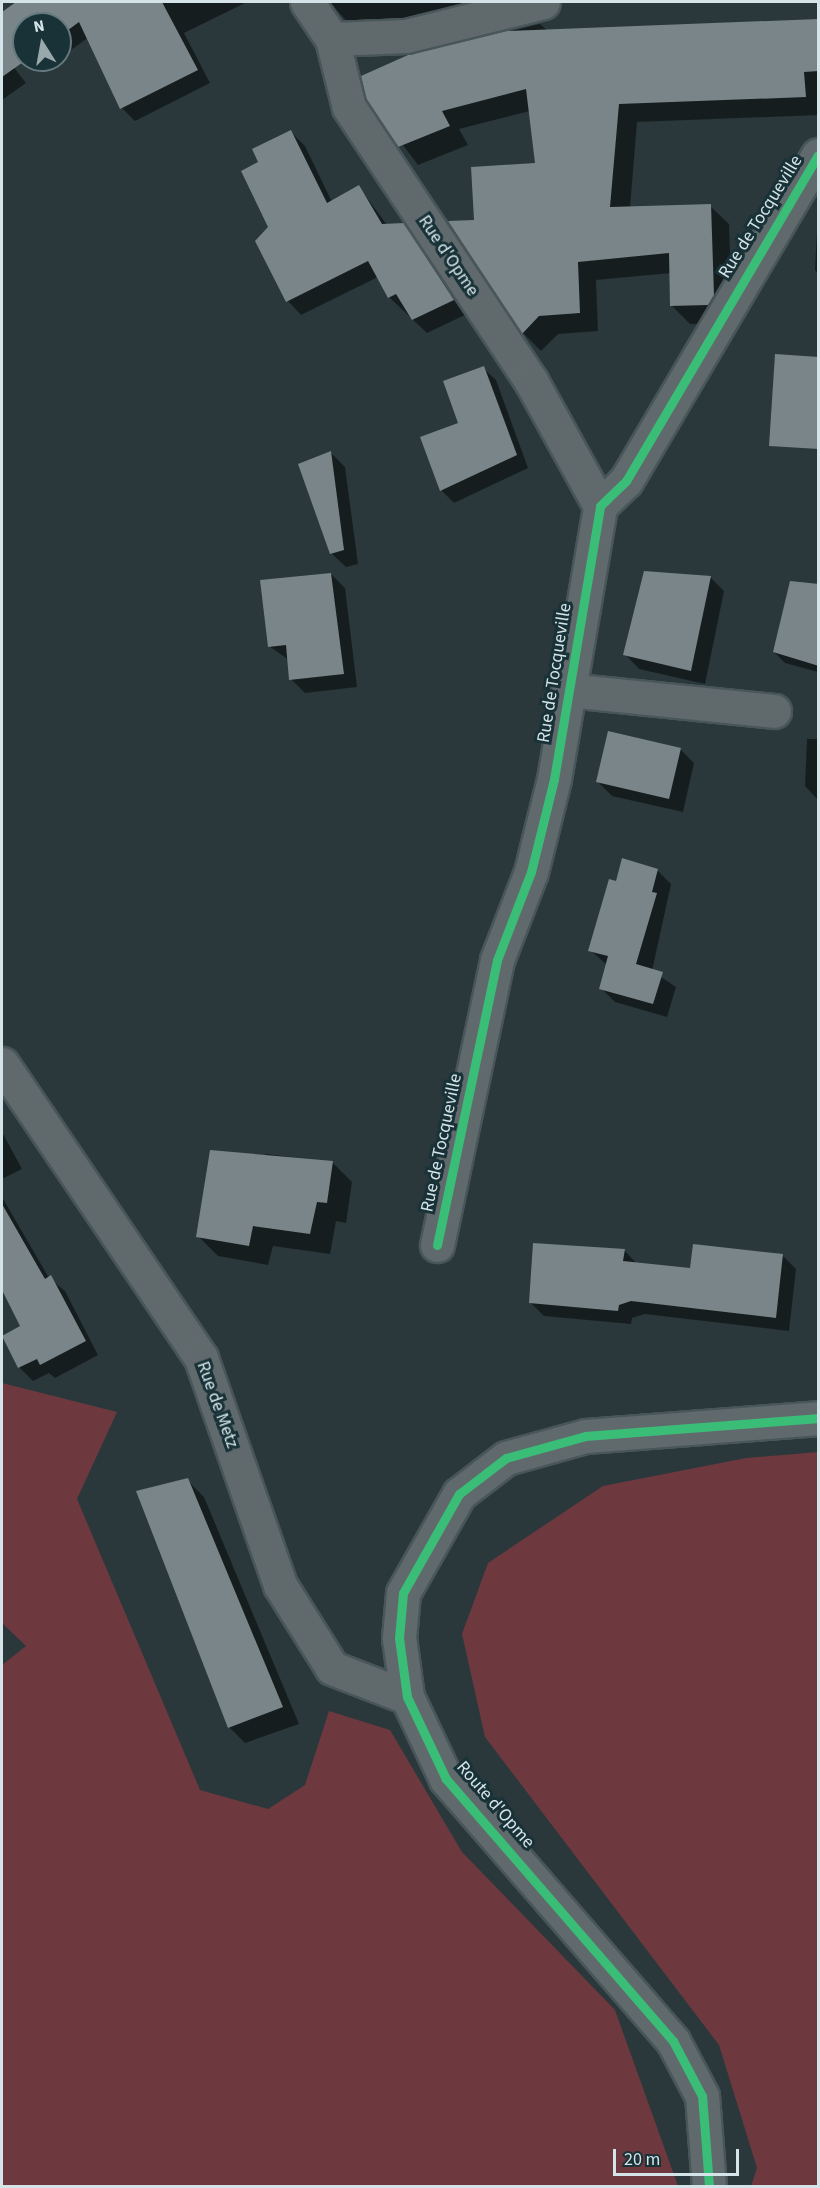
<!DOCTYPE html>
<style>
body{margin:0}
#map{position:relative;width:820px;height:2188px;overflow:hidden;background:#2a383b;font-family:"Source Sans 3",sans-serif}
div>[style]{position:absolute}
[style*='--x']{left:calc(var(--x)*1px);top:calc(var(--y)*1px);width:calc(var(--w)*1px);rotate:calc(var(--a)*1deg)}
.green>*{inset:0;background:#6d383e}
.shadow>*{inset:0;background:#0007}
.building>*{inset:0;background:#798588}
.roads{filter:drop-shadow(2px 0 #495659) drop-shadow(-2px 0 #495659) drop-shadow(0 2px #495659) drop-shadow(0 -2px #495659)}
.street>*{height:33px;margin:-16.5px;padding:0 16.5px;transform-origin:16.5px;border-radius:16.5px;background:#606a6d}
.secondary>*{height:33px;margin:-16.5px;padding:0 16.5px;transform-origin:16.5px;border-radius:16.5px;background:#606a6d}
.cycleway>*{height:9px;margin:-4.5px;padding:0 4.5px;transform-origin:4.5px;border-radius:4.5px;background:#3abd76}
span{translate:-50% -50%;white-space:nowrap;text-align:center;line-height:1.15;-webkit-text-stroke:6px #183238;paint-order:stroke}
.street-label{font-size:18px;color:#d5e4e8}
.frame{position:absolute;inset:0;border:3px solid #d5e4e8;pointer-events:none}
.north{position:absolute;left:12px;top:12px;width:60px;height:60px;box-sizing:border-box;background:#183238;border:2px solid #64797e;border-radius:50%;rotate:349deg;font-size:16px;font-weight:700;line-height:24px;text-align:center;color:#d5e4e8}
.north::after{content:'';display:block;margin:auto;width:21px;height:27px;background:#99a8ab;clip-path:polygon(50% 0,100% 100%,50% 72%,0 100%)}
.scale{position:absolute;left:613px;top:2149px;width:126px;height:27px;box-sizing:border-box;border:3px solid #d5e4e8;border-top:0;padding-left:8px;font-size:18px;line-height:21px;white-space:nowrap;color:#d5e4e8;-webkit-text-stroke:4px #183238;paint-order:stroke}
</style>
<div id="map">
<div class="green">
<div style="clip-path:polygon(2px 1383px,117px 1412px,77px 1499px,200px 1790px,268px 1809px,305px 1785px,329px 1711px,390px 1730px,462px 1852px,615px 2010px,678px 2186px,2px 2186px,2px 1665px,26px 1646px,2px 1623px)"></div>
<div style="clip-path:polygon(818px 1452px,818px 2186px,751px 2186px,757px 2168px,719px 2045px,485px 1737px,462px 1634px,488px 1563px,603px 1486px,746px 1458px)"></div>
</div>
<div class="shadow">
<div style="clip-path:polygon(24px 2px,247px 2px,184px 33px,210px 83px,135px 121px,122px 108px,89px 37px,60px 58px,60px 24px,34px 24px)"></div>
<div style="clip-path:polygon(330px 2px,532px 2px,356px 32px)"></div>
<div style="clip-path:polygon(818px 20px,818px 115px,637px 122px,630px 208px,710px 206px,729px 224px,732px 314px,726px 323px,690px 324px,671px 305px,671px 273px,596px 280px,598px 331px,558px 334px,541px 351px,523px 333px,450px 223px,476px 222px,537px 164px,530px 111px,459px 129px,468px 145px,418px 165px,368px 99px,409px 56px,540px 24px,548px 31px)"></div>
<div style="clip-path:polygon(2px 52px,26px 83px,2px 100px)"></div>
<div style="clip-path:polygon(291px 132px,305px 146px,332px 202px,359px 187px,387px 225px,403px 225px,417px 239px,467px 314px,427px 333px,389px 297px,378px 277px,301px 315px,288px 301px,257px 241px,270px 227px,260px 163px)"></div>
<div style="clip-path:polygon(818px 209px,818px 274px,815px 270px)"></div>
<div style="clip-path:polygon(483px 368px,496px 380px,528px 468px,454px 503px,441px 490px)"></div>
<div style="clip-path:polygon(331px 453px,345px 467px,358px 564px,346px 567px,331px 553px)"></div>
<div style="clip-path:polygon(331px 574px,345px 588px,357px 687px,305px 693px,291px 679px,289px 660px,269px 646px)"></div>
<div style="clip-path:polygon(710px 577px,724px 591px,705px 684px,639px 669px,625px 654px)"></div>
<div style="clip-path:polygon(818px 586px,818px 672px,785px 663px,774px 652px)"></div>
<div style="clip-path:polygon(807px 739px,818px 739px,818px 800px,805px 786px)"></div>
<div style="clip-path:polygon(680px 749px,694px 763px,683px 812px,612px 796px,598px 782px)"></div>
<div style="clip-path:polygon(657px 870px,671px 884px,652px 971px,676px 987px,667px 1017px,615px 1002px,601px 988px,607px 965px,590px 950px,617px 883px)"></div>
<div style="clip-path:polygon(2px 1132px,22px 1169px,2px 1179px)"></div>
<div style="clip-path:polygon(266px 1154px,332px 1162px,352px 1182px,346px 1223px,336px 1221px,330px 1254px,273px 1246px,268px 1265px,218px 1256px,198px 1236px)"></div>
<div style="clip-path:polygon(2px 1197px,49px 1278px,65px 1291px,98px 1355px,55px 1378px,49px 1373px,33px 1381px,19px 1367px,22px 1326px,2px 1286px)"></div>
<div style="clip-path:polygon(624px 1250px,637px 1264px,692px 1270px,783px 1256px,796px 1269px,789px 1331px,645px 1314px,632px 1318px,631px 1324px,544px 1316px,530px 1302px)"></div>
<div style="clip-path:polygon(187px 1480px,204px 1497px,299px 1724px,245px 1743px,229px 1727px)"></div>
</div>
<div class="building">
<div style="clip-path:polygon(16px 2px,162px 2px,198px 70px,120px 109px,79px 22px,60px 36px,60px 24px,24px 24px,26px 60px,2px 77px,2px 12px)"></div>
<div style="clip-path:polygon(819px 19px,819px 71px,804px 72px,806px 97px,619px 104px,610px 207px,711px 204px,714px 295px,708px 305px,670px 306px,669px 253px,578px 262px,580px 313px,539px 316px,522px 334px,448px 221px,474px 220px,471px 167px,535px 163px,526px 89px,442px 111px,450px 126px,398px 147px,366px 99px,361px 76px,408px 55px,505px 31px)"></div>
<div style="clip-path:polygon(291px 130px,327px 203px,359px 185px,382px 224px,404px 223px,454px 300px,412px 320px,396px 294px,388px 298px,368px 261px,286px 302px,255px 241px,268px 227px,241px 171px,258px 162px,252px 149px)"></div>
<div style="clip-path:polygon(775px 354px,819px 357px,819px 449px,769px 446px)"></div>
<div style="clip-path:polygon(484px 366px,517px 455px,440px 491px,420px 437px,458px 423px,443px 381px)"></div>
<div style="clip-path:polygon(331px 451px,344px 550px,330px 554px,298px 464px)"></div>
<div style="clip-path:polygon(644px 571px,711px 576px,691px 671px,623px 655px)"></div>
<div style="clip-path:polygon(331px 573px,344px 674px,289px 680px,286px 645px,268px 647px,260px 580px)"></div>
<div style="clip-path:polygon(790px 581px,819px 584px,819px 666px,773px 652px)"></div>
<div style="clip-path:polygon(608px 731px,681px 748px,669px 799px,596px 782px)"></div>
<div style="clip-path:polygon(622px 858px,658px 869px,652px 892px,657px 893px,636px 964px,663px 972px,653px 1004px,599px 989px,608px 956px,588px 951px,609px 879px,616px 881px)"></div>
<div style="clip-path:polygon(210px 1150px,333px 1161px,327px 1203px,317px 1202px,310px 1234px,253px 1226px,249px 1246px,196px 1237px)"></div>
<div style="clip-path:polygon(2px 1204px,45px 1279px,51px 1275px,86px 1341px,40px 1365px,37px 1359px,18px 1368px,2px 1336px,20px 1326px,2px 1290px)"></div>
<div style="clip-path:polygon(533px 1243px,625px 1249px,623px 1261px,690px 1268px,693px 1244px,783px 1254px,776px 1318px,631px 1301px,619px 1305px,618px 1311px,529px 1303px)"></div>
<div style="clip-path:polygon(188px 1478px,283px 1707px,228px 1728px,136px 1491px)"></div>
</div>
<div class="roads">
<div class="street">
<div style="--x:307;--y:2;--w:45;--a:56"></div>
<div style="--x:332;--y:39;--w:70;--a:76"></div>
<div style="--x:349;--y:107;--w:329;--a:56.4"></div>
<div style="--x:531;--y:381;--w:143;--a:61.1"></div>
<div style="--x:332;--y:39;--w:74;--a:-2.3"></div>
<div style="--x:406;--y:36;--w:141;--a:-13.9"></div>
<div style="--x:568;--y:690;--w:207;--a:5.8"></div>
<div style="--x:2;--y:1064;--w:355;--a:55.9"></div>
<div style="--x:201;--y:1358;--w:240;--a:70.8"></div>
<div style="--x:280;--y:1585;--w:98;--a:57.9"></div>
<div style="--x:332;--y:1668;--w:80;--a:21.1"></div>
<div style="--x:437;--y:1245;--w:291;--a:-78.1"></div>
<div style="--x:497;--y:960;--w:94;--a:-68.9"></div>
<div style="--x:531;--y:872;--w:96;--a:-76.1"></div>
<div style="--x:554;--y:779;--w:277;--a:-80.4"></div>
<div style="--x:600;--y:506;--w:36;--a:-44"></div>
<div style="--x:626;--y:481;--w:378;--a:-59.5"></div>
</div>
<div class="secondary">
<div style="--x:709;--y:2186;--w:90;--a:-94.4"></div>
<div style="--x:702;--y:2096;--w:62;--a:-117.8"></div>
<div style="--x:673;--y:2041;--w:347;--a:-130.9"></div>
<div style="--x:446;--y:1779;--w:91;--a:-115.4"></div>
<div style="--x:407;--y:1697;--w:60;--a:-97.7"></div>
<div style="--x:399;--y:1638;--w:45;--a:-84.9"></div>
<div style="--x:403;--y:1593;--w:114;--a:-60.5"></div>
<div style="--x:459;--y:1494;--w:59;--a:-37.5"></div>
<div style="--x:506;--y:1458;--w:83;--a:-15.4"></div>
<div style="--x:586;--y:1436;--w:233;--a:-4.4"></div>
</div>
</div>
<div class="cycleway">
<div style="--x:437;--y:1245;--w:291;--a:-78.1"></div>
<div style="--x:497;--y:960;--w:94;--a:-68.9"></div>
<div style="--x:531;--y:872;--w:96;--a:-76.1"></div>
<div style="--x:554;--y:779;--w:277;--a:-80.4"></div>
<div style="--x:600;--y:506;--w:36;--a:-44"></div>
<div style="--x:626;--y:481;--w:378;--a:-59.5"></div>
<div style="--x:709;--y:2186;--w:90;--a:-94.4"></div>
<div style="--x:702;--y:2096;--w:62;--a:-117.8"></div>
<div style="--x:673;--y:2041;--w:347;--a:-130.9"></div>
<div style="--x:446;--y:1779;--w:91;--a:-115.4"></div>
<div style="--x:407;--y:1697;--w:60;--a:-97.7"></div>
<div style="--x:399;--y:1638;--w:45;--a:-84.9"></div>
<div style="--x:403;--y:1593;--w:114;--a:-60.5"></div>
<div style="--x:459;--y:1494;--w:59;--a:-37.5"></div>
<div style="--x:506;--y:1458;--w:83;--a:-15.4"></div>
<div style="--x:586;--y:1436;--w:233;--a:-4.4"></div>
</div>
<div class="street-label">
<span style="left:761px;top:217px;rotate:-58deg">Rue de Tocqueville</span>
<span style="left:448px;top:256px;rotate:56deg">Rue d'Opme</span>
<span style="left:555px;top:673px;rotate:-81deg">Rue de Tocqueville</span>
<span style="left:442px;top:1143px;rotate:-78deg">Rue de Tocqueville</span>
<span style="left:217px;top:1405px;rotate:70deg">Rue de Metz</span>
<span style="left:495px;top:1805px;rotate:49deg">Route d'Opme</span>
</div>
<div class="frame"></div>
<div class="north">N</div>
<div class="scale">20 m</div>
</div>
